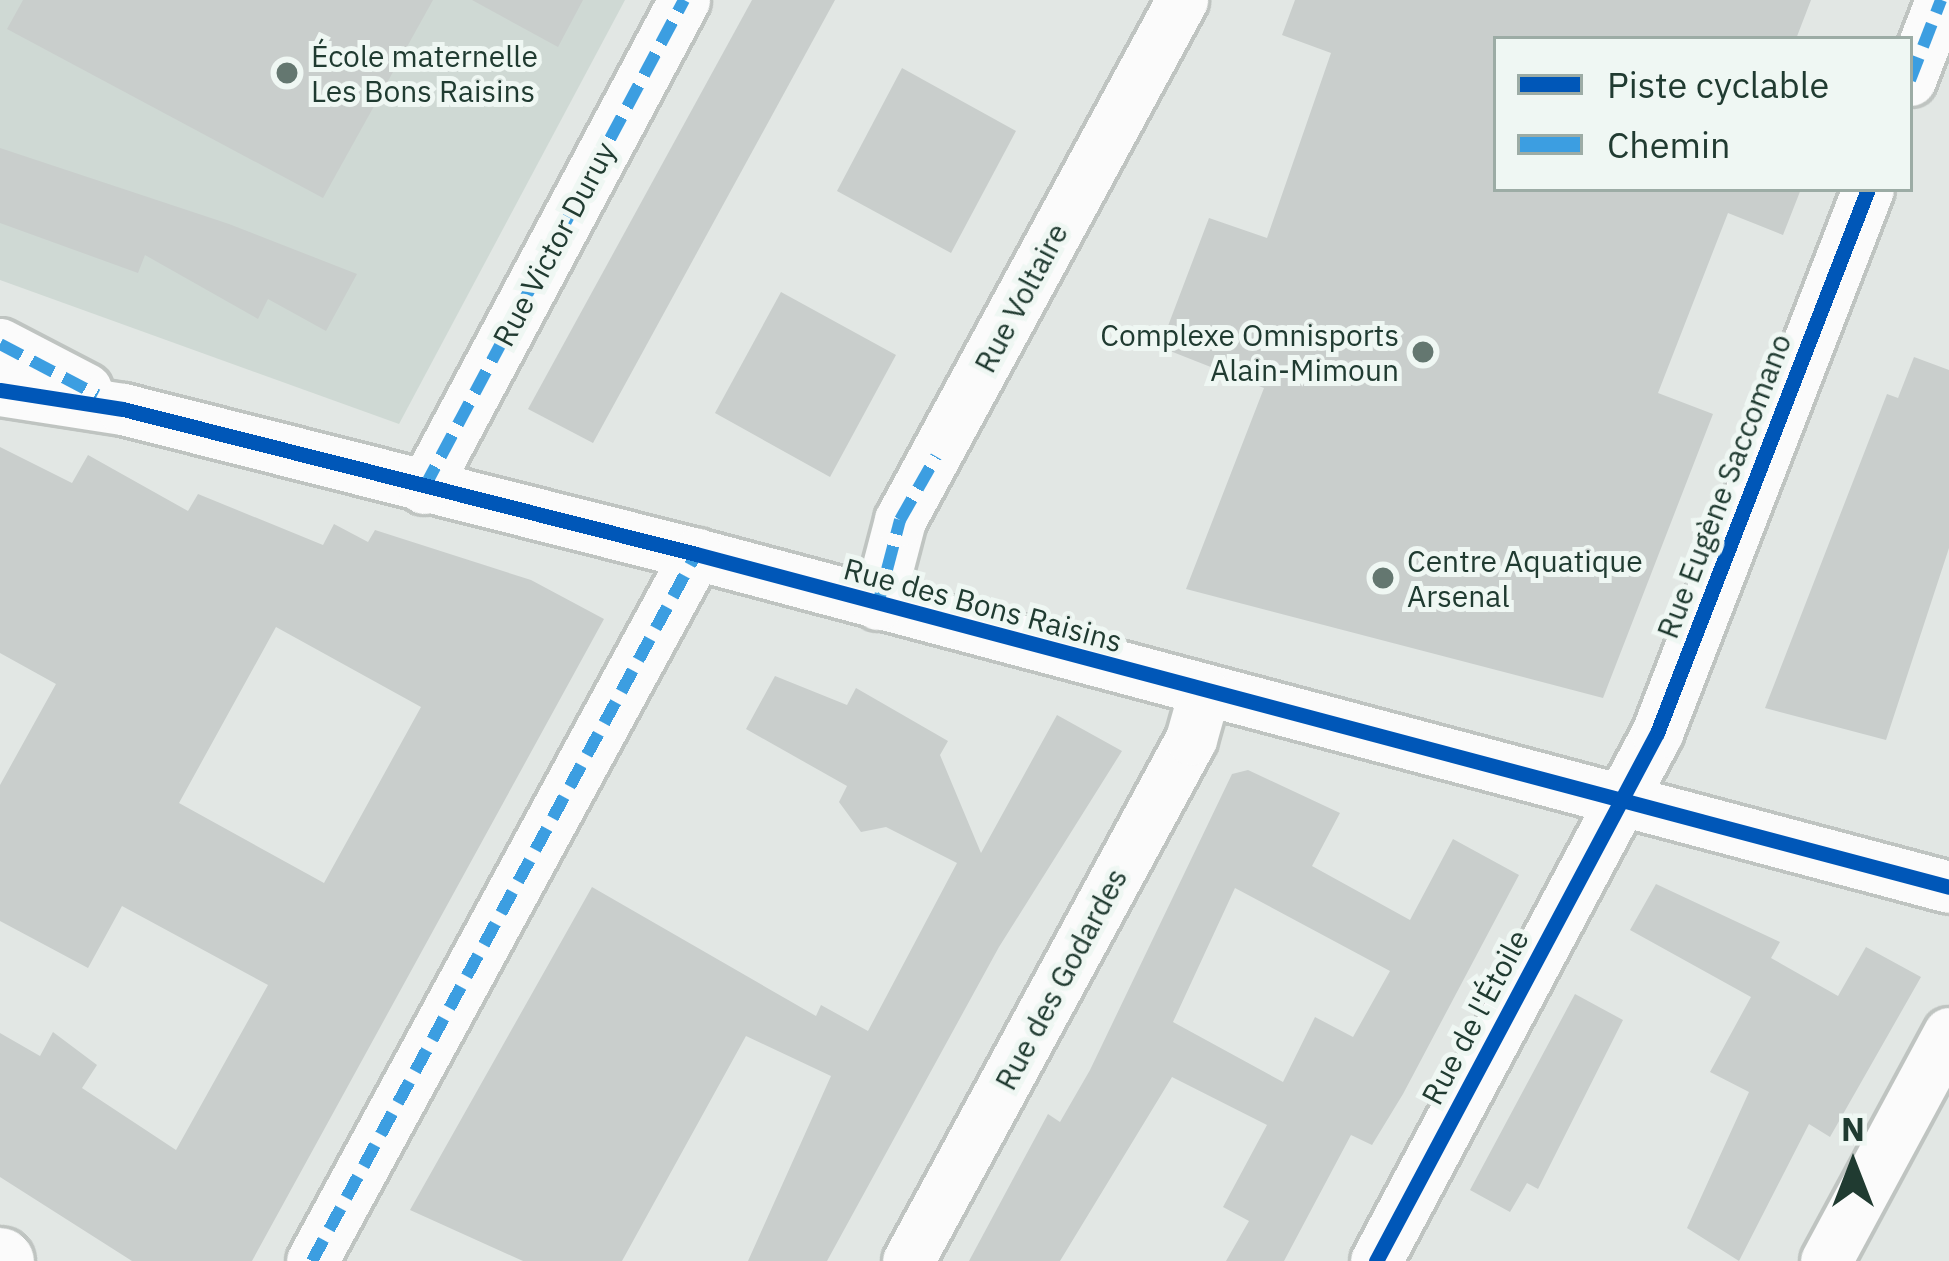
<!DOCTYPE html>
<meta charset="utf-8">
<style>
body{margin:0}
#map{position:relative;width:1949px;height:1261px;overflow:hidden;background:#e2e7e4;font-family:"IBM Plex Sans",sans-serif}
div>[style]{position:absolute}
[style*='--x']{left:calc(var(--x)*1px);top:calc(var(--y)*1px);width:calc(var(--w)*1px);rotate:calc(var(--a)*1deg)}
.built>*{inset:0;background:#cfd9d4}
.building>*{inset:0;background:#c9cecc}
.roads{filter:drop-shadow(3px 0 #bfc4c1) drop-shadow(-3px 0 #bfc4c1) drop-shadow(0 3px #bfc4c1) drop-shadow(0 -3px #bfc4c1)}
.minor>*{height:51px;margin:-25.5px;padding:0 25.5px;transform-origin:25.5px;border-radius:25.5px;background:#fbfbfb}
.tertiary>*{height:63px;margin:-31.5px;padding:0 31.5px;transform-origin:31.5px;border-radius:31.5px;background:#fbfbfb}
.quiet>*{height:12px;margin-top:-6px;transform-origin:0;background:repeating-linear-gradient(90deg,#3c9ee1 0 24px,transparent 0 36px)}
.cycleway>*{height:15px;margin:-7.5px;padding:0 7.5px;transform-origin:7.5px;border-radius:7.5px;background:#0057b8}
.dots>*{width:33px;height:33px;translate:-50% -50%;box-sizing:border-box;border:6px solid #eff7f3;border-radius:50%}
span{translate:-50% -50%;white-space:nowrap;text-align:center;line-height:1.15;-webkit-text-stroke:10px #eff7f3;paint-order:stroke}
.poi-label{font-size:30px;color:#203b31}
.left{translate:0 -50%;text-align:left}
.right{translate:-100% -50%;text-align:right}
.street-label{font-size:30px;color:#203b31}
.legend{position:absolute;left:1493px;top:36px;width:420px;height:156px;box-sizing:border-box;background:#eff7f3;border:3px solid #9caca5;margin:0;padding:15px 21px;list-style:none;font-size:36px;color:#203b31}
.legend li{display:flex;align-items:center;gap:24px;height:60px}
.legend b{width:60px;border:3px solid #9caca5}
.north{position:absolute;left:1793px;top:1105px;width:120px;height:120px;-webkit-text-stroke:9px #eff7f3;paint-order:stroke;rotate:0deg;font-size:33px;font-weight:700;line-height:48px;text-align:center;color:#203b31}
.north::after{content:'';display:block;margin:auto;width:42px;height:54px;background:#203b31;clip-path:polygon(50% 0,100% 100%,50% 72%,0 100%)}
</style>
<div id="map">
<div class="built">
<div style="clip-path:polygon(0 0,625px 0,399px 424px,0 280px)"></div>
</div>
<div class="building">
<div style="clip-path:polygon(23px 0,433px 0,323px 198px,7px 29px)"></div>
<div style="clip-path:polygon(472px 0,583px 0,558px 47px)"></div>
<div style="clip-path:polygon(752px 0,835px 0,593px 443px,528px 409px)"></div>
<div style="clip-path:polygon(1295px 0,1811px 0,1796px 39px,1496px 39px,1496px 189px,1801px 189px,1783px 235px,1728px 213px,1658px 393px,1713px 414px,1603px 698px,1186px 589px,1264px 388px,1160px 347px,1209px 218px,1267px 238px,1331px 53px,1282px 35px)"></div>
<div style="clip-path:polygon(902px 68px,1016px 131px,951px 253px,837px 191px)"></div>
<div style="clip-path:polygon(0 148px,229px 224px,357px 274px,326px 331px,268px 299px,258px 319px,145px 255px,138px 273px,0 223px)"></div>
<div style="clip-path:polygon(781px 292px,896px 355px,830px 477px,715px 413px)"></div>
<div style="clip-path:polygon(1914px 357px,1949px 370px,1949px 548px,1886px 740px,1765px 708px,1887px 394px,1898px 398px)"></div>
<div style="clip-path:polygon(evenodd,0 447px,72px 483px,88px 455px,188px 511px,198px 494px,323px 545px,334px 524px,368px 542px,375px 530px,531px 580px,604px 619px,252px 1261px,132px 1261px,0 1177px,0 1033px,40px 1056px,53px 1032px,97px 1065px,82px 1088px,176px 1150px,268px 985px,122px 906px,88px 968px,0 921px,0 785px,56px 684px,0 653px,0 447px,276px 627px,421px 707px,324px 883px,179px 803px,276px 627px)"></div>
<div style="clip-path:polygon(775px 676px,847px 705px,856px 688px,948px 741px,940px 755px,981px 853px,1057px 715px,1122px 751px,999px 947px,827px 1261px,748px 1261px,831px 1076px,746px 1036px,622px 1261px,523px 1261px,410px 1210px,592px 887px,816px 1016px,821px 1005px,868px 1031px,957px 863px,886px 827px,861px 832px,839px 802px,847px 786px,746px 729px)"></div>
<div style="clip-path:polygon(evenodd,1248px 770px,1340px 813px,1312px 866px,1410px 920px,1453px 839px,1519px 875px,1403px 1094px,1372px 1145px,1351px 1135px,1284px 1261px,1226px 1261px,1249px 1221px,1223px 1207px,1267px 1125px,1172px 1077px,1060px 1261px,969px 1261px,1048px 1114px,1060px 1122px,1090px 1070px,1232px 774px,1248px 770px,1235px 888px,1390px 971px,1353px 1037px,1315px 1017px,1283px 1082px,1173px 1022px,1235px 888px)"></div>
<div style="clip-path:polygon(1656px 884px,1780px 942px,1771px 958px,1838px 996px,1866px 947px,1921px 977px,1830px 1137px,1809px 1124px,1739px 1261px,1687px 1228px,1749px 1092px,1710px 1072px,1751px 997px,1630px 930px)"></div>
<div style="clip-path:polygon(1575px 994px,1623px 1020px,1538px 1189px,1527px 1183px,1510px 1212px,1470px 1190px)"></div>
</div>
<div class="roads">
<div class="minor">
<div style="--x:1910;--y:80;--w:86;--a:-68.8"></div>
<div style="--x:0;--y:344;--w:97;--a:27.6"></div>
<div style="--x:0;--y:390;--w:124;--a:8.8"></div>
<div style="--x:123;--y:409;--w:591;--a:14.2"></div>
<div style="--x:696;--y:554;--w:1296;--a:14.88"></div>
<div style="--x:424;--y:488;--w:553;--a:-61.95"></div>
<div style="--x:878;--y:604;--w:87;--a:-75.3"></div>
<div style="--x:900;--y:520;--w:592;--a:-61.53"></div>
<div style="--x:312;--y:1261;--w:805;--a:-61.49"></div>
<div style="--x:908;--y:1261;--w:594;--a:-61.54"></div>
<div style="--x:1191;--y:739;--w:48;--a:-74.2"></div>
<div style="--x:1376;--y:1261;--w:598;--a:-61.98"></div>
<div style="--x:1657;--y:733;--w:583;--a:-68.8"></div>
<div style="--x:1826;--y:1261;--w:259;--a:-61.7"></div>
</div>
<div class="tertiary">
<div style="--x:0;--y:1259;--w:3;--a:45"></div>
</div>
</div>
<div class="quiet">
<div style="--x:1910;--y:80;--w:86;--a:-68.8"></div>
<div style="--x:0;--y:344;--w:110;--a:27.7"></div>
<div style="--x:424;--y:488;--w:553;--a:-61.95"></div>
<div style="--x:878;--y:604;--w:87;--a:-75.3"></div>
<div style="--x:900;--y:520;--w:73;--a:-60.3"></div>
<div style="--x:312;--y:1261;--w:805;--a:-61.49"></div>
</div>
<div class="cycleway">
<div style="--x:0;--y:390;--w:124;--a:8.8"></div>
<div style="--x:123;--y:409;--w:591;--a:14.2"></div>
<div style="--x:696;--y:554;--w:1296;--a:14.88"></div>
<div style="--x:1376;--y:1261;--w:598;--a:-61.98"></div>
<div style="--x:1657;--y:733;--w:583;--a:-68.8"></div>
</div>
<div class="dots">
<div style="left:287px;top:73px;background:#647770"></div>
<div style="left:1423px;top:352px;background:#647770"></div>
<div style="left:1383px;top:578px;background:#647770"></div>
</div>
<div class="poi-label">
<span class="left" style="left:311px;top:73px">École maternelle<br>Les Bons Raisins</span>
<span class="right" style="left:1399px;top:352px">Complexe Omnisports<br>Alain-Mimoun</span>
<span class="left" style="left:1407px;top:578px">Centre Aquatique<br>Arsenal</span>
</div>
<div class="street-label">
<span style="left:554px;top:244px;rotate:-62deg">Rue Victor Duruy</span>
<span style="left:1021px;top:298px;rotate:-62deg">Rue Voltaire</span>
<span style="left:1724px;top:486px;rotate:-69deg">Rue Eugène Saccomano</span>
<span style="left:983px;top:605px;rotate:15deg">Rue des Bons Raisins</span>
<span style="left:1061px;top:979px;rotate:-62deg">Rue des Godardes</span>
<span style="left:1475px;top:1017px;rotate:-62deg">Rue de l'Étoile</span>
</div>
<ul class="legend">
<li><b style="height:15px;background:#0057b8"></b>Piste cyclable</li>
<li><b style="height:15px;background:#3c9ee1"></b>Chemin</li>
</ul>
<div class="north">N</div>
</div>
